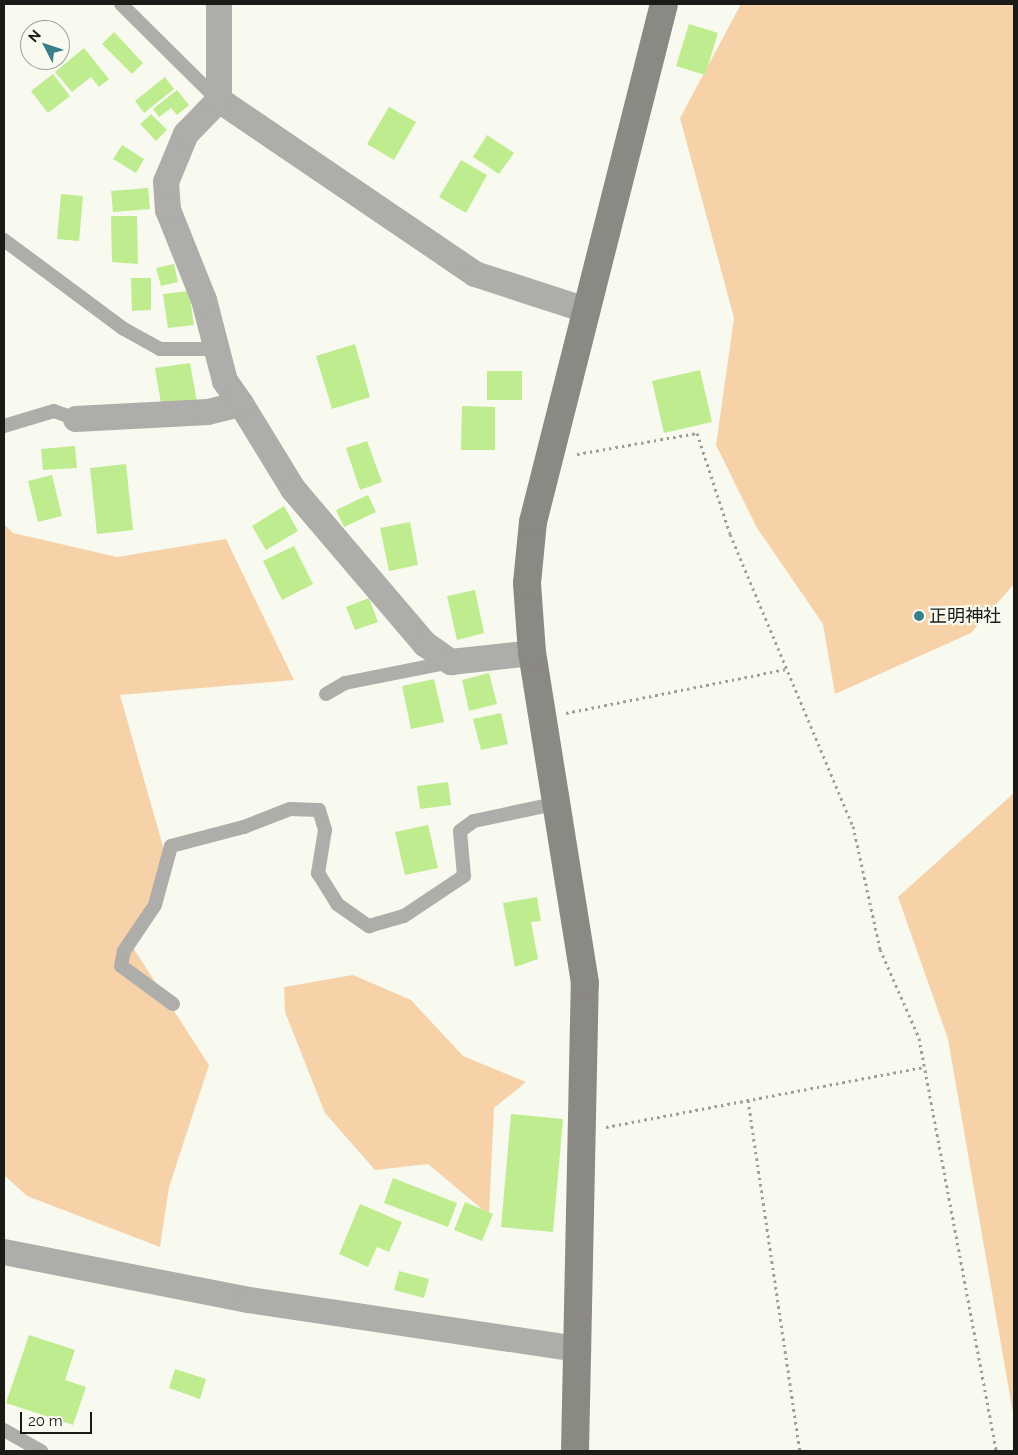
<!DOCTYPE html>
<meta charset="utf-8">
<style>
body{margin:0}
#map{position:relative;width:1018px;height:1455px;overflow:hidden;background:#f8f9ef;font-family:Raleway,"Noto Sans JP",sans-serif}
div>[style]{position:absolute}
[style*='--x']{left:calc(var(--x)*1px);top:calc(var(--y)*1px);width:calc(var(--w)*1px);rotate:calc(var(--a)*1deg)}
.green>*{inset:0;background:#f7d2a9}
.building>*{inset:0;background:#bfec8f}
.path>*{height:3px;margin-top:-1.5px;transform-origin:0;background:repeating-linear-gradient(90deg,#9f9f98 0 2.5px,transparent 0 6.5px)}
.lane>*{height:14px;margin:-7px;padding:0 7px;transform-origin:7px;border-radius:7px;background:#afada9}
.street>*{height:26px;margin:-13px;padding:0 13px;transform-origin:13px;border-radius:13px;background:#afada9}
.secondary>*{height:28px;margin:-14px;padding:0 14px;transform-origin:14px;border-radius:14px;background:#8b8983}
.dots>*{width:14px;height:14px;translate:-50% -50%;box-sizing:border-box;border:2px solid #f8f9ef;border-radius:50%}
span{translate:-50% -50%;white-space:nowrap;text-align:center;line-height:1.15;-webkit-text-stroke:4.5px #f8f9ef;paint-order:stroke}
.poi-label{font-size:18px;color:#1a1a17}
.left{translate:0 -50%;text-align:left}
.frame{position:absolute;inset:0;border:5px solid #1a1a17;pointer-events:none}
.north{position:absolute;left:20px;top:20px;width:50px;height:50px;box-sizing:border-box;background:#f8f9ef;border:1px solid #9fa099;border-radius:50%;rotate:311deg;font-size:14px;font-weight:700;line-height:20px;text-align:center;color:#1a1a17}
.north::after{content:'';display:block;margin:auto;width:18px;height:22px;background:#397f8a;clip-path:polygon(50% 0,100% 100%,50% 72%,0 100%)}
.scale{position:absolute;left:20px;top:1412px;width:72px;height:22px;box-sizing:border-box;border:2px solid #1a1a17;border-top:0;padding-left:6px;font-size:15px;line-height:18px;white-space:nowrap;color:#1a1a17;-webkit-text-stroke:4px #f8f9ef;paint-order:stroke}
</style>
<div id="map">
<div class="green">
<div style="clip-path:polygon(741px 4px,1014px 4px,1014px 584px,971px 633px,835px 694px,823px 624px,757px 528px,716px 445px,734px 318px,680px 118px)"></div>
<div style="clip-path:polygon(4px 524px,13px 533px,117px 557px,226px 539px,294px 680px,120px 695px,168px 864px,128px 940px,209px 1065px,169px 1187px,160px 1247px,27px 1196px,4px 1175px)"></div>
<div style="clip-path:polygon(1014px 793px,1014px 1419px,948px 1039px,898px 897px)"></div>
<div style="clip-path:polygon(353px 975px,411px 1000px,463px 1056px,526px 1082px,494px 1108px,489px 1215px,428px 1164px,375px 1170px,325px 1113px,285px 1012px,284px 987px)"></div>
</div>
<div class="building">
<div style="clip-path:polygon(689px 24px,718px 33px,705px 75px,676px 66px)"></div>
<div style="clip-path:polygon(114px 32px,143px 63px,132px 74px,102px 44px)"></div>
<div style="clip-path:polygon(84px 48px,109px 79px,99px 87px,91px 77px,72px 92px,55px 72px)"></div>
<div style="clip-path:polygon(53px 74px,70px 96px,48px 113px,31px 91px)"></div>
<div style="clip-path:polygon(165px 77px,174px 89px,144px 113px,135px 101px)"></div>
<div style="clip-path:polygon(177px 90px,189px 105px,177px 115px,171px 108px,159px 117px,153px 109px)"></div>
<div style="clip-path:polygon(389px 107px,416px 122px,394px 160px,367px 144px)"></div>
<div style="clip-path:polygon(151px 114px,167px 130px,156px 141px,140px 124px)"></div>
<div style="clip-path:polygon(487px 135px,514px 153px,499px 174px,473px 157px)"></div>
<div style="clip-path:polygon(122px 145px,144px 159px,136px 173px,113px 159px)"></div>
<div style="clip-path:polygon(461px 160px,487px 175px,466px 213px,439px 197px)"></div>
<div style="clip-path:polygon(148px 188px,150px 209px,113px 212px,111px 191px)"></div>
<div style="clip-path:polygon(61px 194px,83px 196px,79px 241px,57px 239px)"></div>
<div style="clip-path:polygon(111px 216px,137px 216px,138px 264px,112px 262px)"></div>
<div style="clip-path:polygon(174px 264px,178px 282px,161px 286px,156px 268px)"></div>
<div style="clip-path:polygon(131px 278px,151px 278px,151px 310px,132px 311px)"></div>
<div style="clip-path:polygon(189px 291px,194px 325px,168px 328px,163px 294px)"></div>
<div style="clip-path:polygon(355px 344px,370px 397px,332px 409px,316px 356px)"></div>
<div style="clip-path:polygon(190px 363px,197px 402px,162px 409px,155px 368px)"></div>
<div style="clip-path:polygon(700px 370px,712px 422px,664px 433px,652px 381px)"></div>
<div style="clip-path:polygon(487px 371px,522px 371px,522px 400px,487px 400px)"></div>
<div style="clip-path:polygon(462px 406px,495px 407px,495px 450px,461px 450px)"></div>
<div style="clip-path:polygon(367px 441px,382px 482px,360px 490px,346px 448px)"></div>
<div style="clip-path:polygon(75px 446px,77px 468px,43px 470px,41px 449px)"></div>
<div style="clip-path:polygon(126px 464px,133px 530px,97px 534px,90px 468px)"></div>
<div style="clip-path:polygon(52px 475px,62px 516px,38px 522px,28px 481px)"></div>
<div style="clip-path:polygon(368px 495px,376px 512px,344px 527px,336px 510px)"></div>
<div style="clip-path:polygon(284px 506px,298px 531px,266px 550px,252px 526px)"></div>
<div style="clip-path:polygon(410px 522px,418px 565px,389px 571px,380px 528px)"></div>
<div style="clip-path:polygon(294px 546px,313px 584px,282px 600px,263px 561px)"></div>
<div style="clip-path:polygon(475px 590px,484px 633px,457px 640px,447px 596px)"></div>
<div style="clip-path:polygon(369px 598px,378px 622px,355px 630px,346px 607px)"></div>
<div style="clip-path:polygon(489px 673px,497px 704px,469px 711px,462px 680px)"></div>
<div style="clip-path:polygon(434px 679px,444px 722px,411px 729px,402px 686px)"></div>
<div style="clip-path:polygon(501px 713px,508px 744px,481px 750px,473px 719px)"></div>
<div style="clip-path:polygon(448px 782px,451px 805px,420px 809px,417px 786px)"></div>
<div style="clip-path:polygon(428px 825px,438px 868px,405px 875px,395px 832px)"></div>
<div style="clip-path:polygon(537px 897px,541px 921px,531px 922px,538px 959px,515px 967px,503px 903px)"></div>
<div style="clip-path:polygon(511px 1114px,563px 1119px,553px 1232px,501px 1227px)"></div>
<div style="clip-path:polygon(393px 1178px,457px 1203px,448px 1227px,384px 1203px)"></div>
<div style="clip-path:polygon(465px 1202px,493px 1214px,482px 1241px,454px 1230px)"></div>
<div style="clip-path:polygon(360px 1204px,402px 1222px,389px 1252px,377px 1247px,368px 1267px,339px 1254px)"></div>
<div style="clip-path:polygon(399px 1271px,429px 1279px,424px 1298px,394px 1290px)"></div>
<div style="clip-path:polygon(29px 1335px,75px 1350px,65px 1380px,86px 1387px,73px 1425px,6px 1403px)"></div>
<div style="clip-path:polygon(175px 1369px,206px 1379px,200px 1399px,169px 1388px)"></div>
</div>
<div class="path">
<div style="--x:577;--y:454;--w:122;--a:-9.9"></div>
<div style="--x:697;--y:433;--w:106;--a:71.9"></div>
<div style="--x:730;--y:534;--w:317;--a:67.2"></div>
<div style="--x:853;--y:826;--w:126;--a:77.6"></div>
<div style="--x:880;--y:949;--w:97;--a:66.3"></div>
<div style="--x:919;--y:1038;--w:420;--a:79.4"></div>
<div style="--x:566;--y:713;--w:224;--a:-11.3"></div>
<div style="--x:748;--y:1100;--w:355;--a:81.6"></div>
<div style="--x:606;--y:1127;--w:325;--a:-10.7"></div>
</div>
<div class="lane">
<div style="--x:121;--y:4;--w:136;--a:44.7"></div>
<div style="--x:4;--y:240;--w:149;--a:36.6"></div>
<div style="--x:124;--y:329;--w:41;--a:29.1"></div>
<div style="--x:160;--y:349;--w:58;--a:0"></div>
<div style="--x:4;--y:426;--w:52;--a:-16.7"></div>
<div style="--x:54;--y:411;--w:23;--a:20"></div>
<div style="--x:326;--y:694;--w:22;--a:-30"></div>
<div style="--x:345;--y:683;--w:107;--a:-11.3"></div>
<div style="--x:173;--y:1004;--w:64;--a:-143.8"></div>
<div style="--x:121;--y:966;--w:15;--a:-79"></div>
<div style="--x:124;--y:951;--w:55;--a:-56"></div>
<div style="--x:155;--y:905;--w:61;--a:-74.8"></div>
<div style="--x:171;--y:846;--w:75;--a:-14.6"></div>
<div style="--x:244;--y:827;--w:49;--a:-21.4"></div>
<div style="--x:290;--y:809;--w:29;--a:2"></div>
<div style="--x:319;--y:810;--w:21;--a:73"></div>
<div style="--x:325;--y:830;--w:44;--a:99.2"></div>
<div style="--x:318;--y:873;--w:36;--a:58"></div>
<div style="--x:337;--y:904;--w:39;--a:35"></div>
<div style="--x:369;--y:926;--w:36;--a:-16"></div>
<div style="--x:404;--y:916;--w:72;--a:-33.7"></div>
<div style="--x:464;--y:876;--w:45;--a:-95.1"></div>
<div style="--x:460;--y:831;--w:17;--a:-36"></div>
<div style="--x:474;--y:821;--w:87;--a:-12"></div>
<div style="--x:4;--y:1430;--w:43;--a:29.6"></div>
</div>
<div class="street">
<div style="--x:219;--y:100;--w:310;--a:34.2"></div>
<div style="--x:475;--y:274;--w:117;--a:18"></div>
<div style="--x:241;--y:404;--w:100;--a:58.5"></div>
<div style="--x:293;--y:489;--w:204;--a:49.6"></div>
<div style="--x:425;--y:644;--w:32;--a:35"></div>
<div style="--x:451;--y:662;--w:81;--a:-6.3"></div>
<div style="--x:76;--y:419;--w:132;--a:-3"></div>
<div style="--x:208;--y:412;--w:34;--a:-14"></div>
<div style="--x:241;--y:404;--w:28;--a:-125"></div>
<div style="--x:225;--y:381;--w:84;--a:-104.5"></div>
<div style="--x:204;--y:300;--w:97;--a:-111.8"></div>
<div style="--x:168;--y:210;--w:28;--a:-94"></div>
<div style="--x:166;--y:182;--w:52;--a:-67.4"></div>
<div style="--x:186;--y:134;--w:47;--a:-45.9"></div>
<div style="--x:219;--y:100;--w:96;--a:-90"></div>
<div style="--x:4;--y:1252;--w:250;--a:11.1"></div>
<div style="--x:249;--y:1300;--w:333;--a:8.5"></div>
</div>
<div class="secondary">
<div style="--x:575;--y:1451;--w:468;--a:-88.8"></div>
<div style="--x:585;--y:983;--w:334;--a:-99.1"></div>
<div style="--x:532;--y:653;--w:70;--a:-94.1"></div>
<div style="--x:527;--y:583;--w:61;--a:-84.4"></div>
<div style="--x:533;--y:522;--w:534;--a:-75.81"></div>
</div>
<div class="dots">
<div style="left:919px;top:616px;background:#397f8a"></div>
</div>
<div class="poi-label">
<span class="left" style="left:929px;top:616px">正明神社</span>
</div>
<div class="frame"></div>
<div class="north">N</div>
<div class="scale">20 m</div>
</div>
